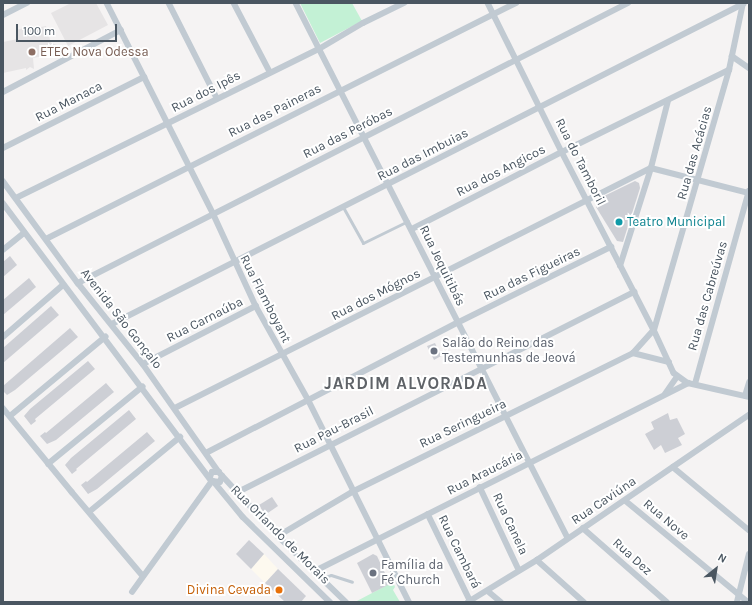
<!DOCTYPE html>
<meta charset="utf-8">
<style>
body{margin:0}
#map{position:relative;width:752px;height:605px;overflow:hidden;background:#f5f3f3;font-family:Karla,sans-serif}
div>[style]{position:absolute}
[style*='--x']{left:calc(var(--x)*1px);top:calc(var(--y)*1px);width:calc(var(--w)*1px);rotate:calc(var(--a)*1deg)}
.commercial>*{inset:0;background:#fdf9ef}
.education>*{inset:0;background:#e6e4e5}
.green>*{inset:0;background:#c3f1d5}
.building>*{inset:0;background:#cdcfd5}
.lane>*{height:3px;margin:-1.5px;padding:0 1.5px;transform-origin:1.5px;border-radius:1.5px;background:#c1cad2}
.street>*{height:5.5px;margin:-2.75px;padding:0 2.75px;transform-origin:2.75px;border-radius:2.75px;background:#c1cad2}
.dots>*{width:11px;height:11px;translate:-50% -50%;box-sizing:border-box;border:2px solid #fff;border-radius:50%}
span{translate:-50% -50%;white-space:nowrap;text-align:center;line-height:1.15;-webkit-text-stroke:4px #fff;paint-order:stroke}
.education-label{font-size:13px;color:#785e54}
.left{translate:0 -50%;text-align:left}
.street-label{font-size:13px;color:#4a5661}
.culture-label{font-size:13px;color:#0d838f}
.worship-label{font-size:13px;color:#5b616d}
.food-label{font-size:13px;color:#c56008}
.right{translate:-100% -50%;text-align:right}
.district-label{font-size:17px;color:#5f6368;font-weight:700;letter-spacing:1px}
.frame{position:absolute;inset:0;border:4px solid #4a5661;pointer-events:none}
.north{position:absolute;left:696px;top:549px;width:40px;height:40px;-webkit-text-stroke:3px #fff;paint-order:stroke;rotate:30deg;font-size:11px;font-weight:700;line-height:16px;text-align:center;color:#4a5661}
.north::after{content:'';display:block;margin:auto;width:14px;height:18px;background:#4a5661;clip-path:polygon(50% 0,100% 100%,50% 72%,0 100%)}
.scale{position:absolute;left:16px;top:24px;width:101px;height:18px;box-sizing:border-box;border:2px solid #4a5661;border-top:0;padding-left:5px;font-size:12px;line-height:14px;white-space:nowrap;color:#4a5661;-webkit-text-stroke:3px #fff;paint-order:stroke}
</style>
<div id="map">
<div class="commercial">
<div style="clip-path:polygon(264px 554px,278px 569px,265px 583px,251px 569px)"></div>
</div>
<div class="education">
<div style="clip-path:polygon(71px 3px,96px 3px,108px 25px,68px 46px,51px 13px)"></div>
<div style="clip-path:polygon(46px 26px,51px 43px,60px 46px,61px 54px,57px 58px,48px 55px,33px 58px,34px 69px,30px 67px,26px 70px,26px 68px,3px 73px,3px 81px,3px 42px,18px 39px,16px 30px,24px 28px,25px 30px)"></div>
</div>
<div class="green">
<div style="clip-path:polygon(300px 3px,352px 3px,362px 21px,320px 43px)"></div>
<div style="clip-path:polygon(393px 582px,395px 587px,393px 590px,400px 602px,355px 602px)"></div>
</div>
<div class="building">
<div style="clip-path:polygon(635px 181px,639px 183px,640px 188px,623px 242px,617px 241px,596px 207px,600px 198px)"></div>
<div style="clip-path:polygon(10px 256px,17px 265px,3px 277px,3px 262px)"></div>
<div style="clip-path:polygon(29px 278px,36px 287px,3px 315px,3px 300px)"></div>
<div style="clip-path:polygon(51px 306px,59px 315px,3px 363px,3px 348px)"></div>
<div style="clip-path:polygon(70px 328px,78px 337px,15px 390px,7px 395px,3px 391px,3px 386px)"></div>
<div style="clip-path:polygon(435px 343px,441px 356px,434px 360px,427px 346px)"></div>
<div style="clip-path:polygon(88px 361px,95px 369px,35px 419px,36px 421px,31px 425px,24px 416px,30px 409px)"></div>
<div style="clip-path:polygon(106px 383px,114px 392px,56px 440px,47px 444px,40px 436px,45px 432px,46px 433px)"></div>
<div style="clip-path:polygon(129px 410px,136px 419px,76px 469px,77px 470px,72px 474px,65px 465px,71px 458px)"></div>
<div style="clip-path:polygon(668px 413px,670px 420px,677px 418px,685px 434px,678px 438px,682px 445px,665px 453px,661px 445px,654px 450px,645px 434px,654px 429px,651px 422px)"></div>
<div style="clip-path:polygon(147px 432px,155px 441px,97px 489px,88px 494px,81px 485px,86px 481px,87px 482px)"></div>
<div style="clip-path:polygon(272px 497px,278px 506px,265px 515px,259px 505px)"></div>
<div style="clip-path:polygon(249px 540px,264px 554px,251px 569px,236px 554px)"></div>
<div style="clip-path:polygon(373px 554px,377px 556px,390px 584px,372px 593px,357px 563px)"></div>
<div style="clip-path:polygon(278px 569px,306px 596px,301px 602px,285px 602px,265px 583px)"></div>
</div>
<div class="lane">
<div style="--x:343;--y:207;--w:41;--a:60.9"></div>
<div style="--x:363;--y:243;--w:50;--a:-26.1"></div>
<div style="--x:321;--y:578;--w:10;--a:-17"></div>
<div style="--x:331;--y:575;--w:22;--a:18"></div>
</div>
<div class="street">
<div style="--x:107;--y:3;--w:235;--a:63.2"></div>
<div style="--x:213;--y:213;--w:102;--a:65.2"></div>
<div style="--x:256;--y:306;--w:107;--a:60.8"></div>
<div style="--x:308;--y:399;--w:227;--a:63.5"></div>
<div style="--x:169;--y:3;--w:106;--a:63.2"></div>
<div style="--x:234;--y:3;--w:78;--a:62.4"></div>
<div style="--x:296;--y:3;--w:600;--a:63.05"></div>
<div style="--x:488;--y:3;--w:166;--a:63.6"></div>
<div style="--x:562;--y:152;--w:200;--a:62.7"></div>
<div style="--x:654;--y:330;--w:47;--a:65.1"></div>
<div style="--x:674;--y:373;--w:17;--a:36"></div>
<div style="--x:688;--y:383;--w:63;--a:12.9"></div>
<div style="--x:3;--y:15;--w:27;--a:-27"></div>
<div style="--x:732;--y:56;--w:21;--a:35"></div>
<div style="--x:3;--y:92;--w:133;--a:-27.7"></div>
<div style="--x:3;--y:148;--w:158;--a:-26.7"></div>
<div style="--x:3;--y:181;--w:127;--a:53.7"></div>
<div style="--x:78;--y:283;--w:104;--a:51.3"></div>
<div style="--x:143;--y:364;--w:132;--a:54.9"></div>
<div style="--x:16;--y:198;--w:338;--a:-26.2"></div>
<div style="--x:319;--y:49;--w:51;--a:-30.6"></div>
<div style="--x:363;--y:23;--w:46;--a:-26"></div>
<div style="--x:3;--y:203;--w:348;--a:53.1"></div>
<div style="--x:212;--y:481;--w:8;--a:7"></div>
<div style="--x:220;--y:482;--w:6;--a:-72"></div>
<div style="--x:412;--y:229;--w:169;--a:-27.2"></div>
<div style="--x:562;--y:152;--w:186;--a:-26.2"></div>
<div style="--x:46;--y:239;--w:526;--a:-26.66"></div>
<div style="--x:3;--y:250;--w:27;--a:-39"></div>
<div style="--x:620;--y:266;--w:103;--a:-72.4"></div>
<div style="--x:651;--y:168;--w:69;--a:-75.8"></div>
<div style="--x:78;--y:283;--w:617;--a:-26.98"></div>
<div style="--x:112;--y:324;--w:708;--a:-26.89"></div>
<div style="--x:3;--y:337;--w:79;--a:-40.9"></div>
<div style="--x:633;--y:353;--w:37;--a:14"></div>
<div style="--x:143;--y:364;--w:127;--a:-27.2"></div>
<div style="--x:695;--y:384;--w:200;--a:-74.4"></div>
<div style="--x:665;--y:394;--w:21;--a:-55"></div>
<div style="--x:745;--y:396;--w:14;--a:-73"></div>
<div style="--x:3;--y:408;--w:109;--a:50.6"></div>
<div style="--x:72;--y:492;--w:110;--a:49.8"></div>
<div style="--x:175;--y:408;--w:533;--a:-26.76"></div>
<div style="--x:651;--y:168;--w:101;--a:14.3"></div>
<div style="--x:10;--y:416;--w:124;--a:-39.7"></div>
<div style="--x:206;--y:453;--w:283;--a:-27.4"></div>
<div style="--x:457;--y:323;--w:172;--a:-26.3"></div>
<div style="--x:48;--y:464;--w:122;--a:-39.3"></div>
<div style="--x:673;--y:467;--w:99;--a:39.7"></div>
<div style="--x:210;--y:477;--w:5;--a:-68"></div>
<div style="--x:212;--y:472;--w:7;--a:0"></div>
<div style="--x:219;--y:472;--w:87;--a:47.3"></div>
<div style="--x:278;--y:536;--w:95;--a:44.1"></div>
<div style="--x:215;--y:483;--w:44;--a:50.5"></div>
<div style="--x:243;--y:517;--w:122;--a:44.3"></div>
<div style="--x:480;--y:487;--w:92;--a:64.8"></div>
<div style="--x:238;--y:492;--w:444;--a:-26.8"></div>
<div style="--x:626;--y:501;--w:158;--a:39.6"></div>
<div style="--x:89;--y:512;--w:118;--a:-39.5"></div>
<div style="--x:428;--y:514;--w:96;--a:64"></div>
<div style="--x:583;--y:528;--w:112;--a:41.4"></div>
<div style="--x:278;--y:536;--w:86;--a:-30.7"></div>
<div style="--x:352;--y:492;--w:313;--a:-26.3"></div>
<div style="--x:633;--y:353;--w:31;--a:-48"></div>
<div style="--x:654;--y:330;--w:271;--a:-73.9"></div>
<div style="--x:729;--y:70;--w:68;--a:-78.2"></div>
<div style="--x:537;--y:560;--w:63;--a:41.8"></div>
<div style="--x:315;--y:571;--w:418;--a:-26.7"></div>
<div style="--x:488;--y:591;--w:17;--a:40"></div>
<div style="--x:132;--y:592;--w:137;--a:-54.2"></div>
<div style="--x:468;--y:602;--w:81;--a:-31.3"></div>
<div style="--x:537;--y:560;--w:257;--a:-34.4"></div>
<div style="--x:737;--y:602;--w:49;--a:-76"></div>
</div>
<div class="dots">
<div style="left:32px;top:52px;background:#8d6e63"></div>
<div style="left:619px;top:222px;background:#0f9aa8"></div>
<div style="left:434px;top:351px;background:#6b7280"></div>
<div style="left:373px;top:573px;background:#6b7280"></div>
<div style="left:279px;top:590px;background:#e8710a"></div>
</div>
<div class="education-label">
<span class="left" style="left:40px;top:52px">ETEC Nova Odessa</span>
</div>
<div class="street-label">
<span style="left:206px;top:92px;rotate:-27deg">Rua dos Ipês</span>
<span style="left:69px;top:102px;rotate:-27deg">Rua Manaca</span>
<span style="left:275px;top:111px;rotate:-27deg">Rua das Paineras</span>
<span style="left:348px;top:133px;rotate:-27deg">Rua das Peróbas</span>
<span style="left:695px;top:153px;rotate:-74deg">Rua das Acácias</span>
<span style="left:423px;top:155px;rotate:-27deg">Rua das Imbuias</span>
<span style="left:580px;top:162px;rotate:63deg">Rua do Tamboril</span>
<span style="left:501px;top:171px;rotate:-27deg">Rua dos Angicos</span>
<span style="left:442px;top:266px;rotate:64deg">Rua Jequitibás</span>
<span style="left:532px;top:274px;rotate:-26deg">Rua das Figueiras</span>
<span style="left:376px;top:295px;rotate:-27deg">Rua dos Mógnos</span>
<span style="left:708px;top:296px;rotate:-74deg">Rua das Cabreúvas</span>
<span style="left:265px;top:299px;rotate:63deg">Rua Flamboyant</span>
<span style="left:121px;top:319px;rotate:52deg">Avenida São Gonçalo</span>
<span style="left:205px;top:320px;rotate:-27deg">Rua Carnaúba</span>
<span style="left:463px;top:424px;rotate:-26deg">Rua Seringueira</span>
<span style="left:334px;top:430px;rotate:-27deg">Rua Pau-Brasil</span>
<span style="left:485px;top:473px;rotate:-27deg">Rua Araucária</span>
<span style="left:604px;top:501px;rotate:-34deg">Rua Caviúna</span>
<span style="left:666px;top:520px;rotate:40deg">Rua Nove</span>
<span style="left:510px;top:524px;rotate:65deg">Rua Canela</span>
<span style="left:280px;top:535px;rotate:45deg">Rua Orlando de Morais</span>
<span style="left:459px;top:552px;rotate:64deg">Rua Cambará</span>
<span style="left:632px;top:557px;rotate:42deg">Rua Dez</span>
</div>
<div class="culture-label">
<span class="left" style="left:627px;top:222px">Teatro Municipal</span>
</div>
<div class="worship-label">
<span class="left" style="left:442px;top:351px">Salão do Reino das<br>Testemunhas de Jeová</span>
<span class="left" style="left:381px;top:573px">Família da<br>Fé Church</span>
</div>
<div class="food-label">
<span class="right" style="left:271px;top:590px">Divina Cevada</span>
</div>
<div class="district-label">
<span style="left:406px;top:384px">JARDIM ALVORADA</span>
</div>
<div class="frame"></div>
<div class="north">N</div>
<div class="scale">100 m</div>
</div>
